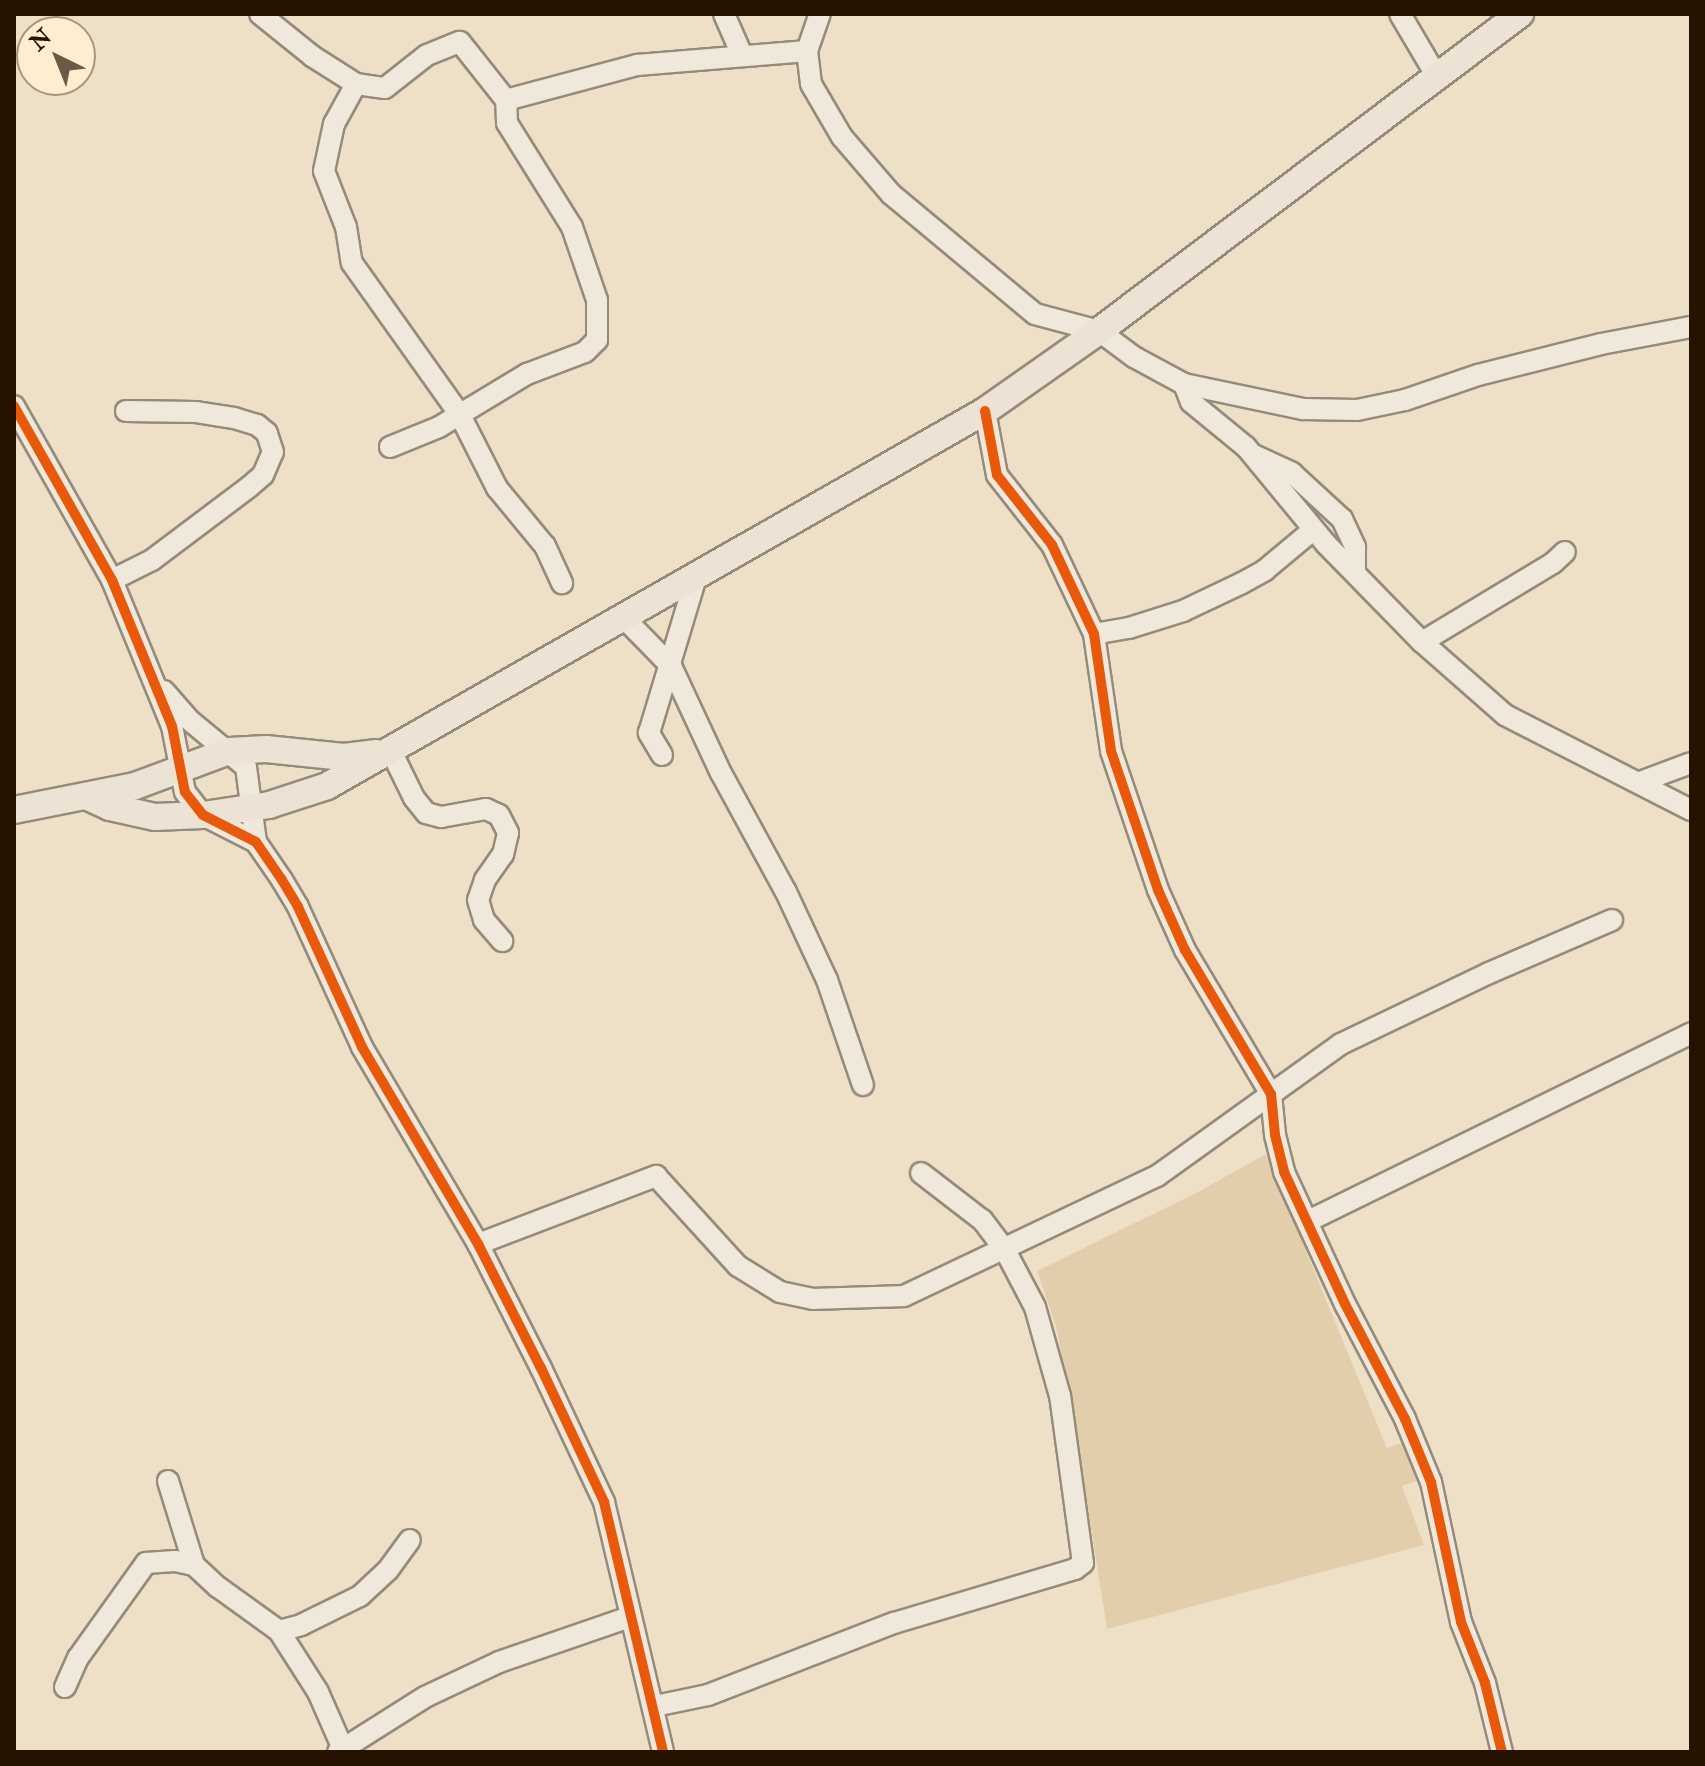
<!DOCTYPE html>
<style>
body{margin:0}
#map{position:relative;width:1705px;height:1766px;overflow:hidden;background:#eee0c6;font-family:"IM FELL Double Pica",serif}
div>[style]{position:absolute}
[style*='--x']{left:calc(var(--x)*1px);top:calc(var(--y)*1px);width:calc(var(--w)*1px);rotate:calc(var(--a)*1deg)}
.green>*{inset:0;background:#e3ceac}
.roads{filter:drop-shadow(2px 0 #958b7a) drop-shadow(-2px 0 #958b7a) drop-shadow(0 2px #958b7a) drop-shadow(0 -2px #958b7a)}
.minor>*{height:20px;margin:-10px;padding:0 10px;transform-origin:10px;border-radius:10px;background:#efe8db}
.major>*{height:26px;margin:-13px;padding:0 13px;transform-origin:13px;border-radius:13px;background:#ece3d5}
.cycleway>*{height:10px;margin:-5px;padding:0 5px;transform-origin:5px;border-radius:5px;background:#e8590c}
span{translate:-50% -50%;white-space:nowrap;text-align:center;line-height:1.15;-webkit-text-stroke:6px #ffedcf;paint-order:stroke}
.frame{position:absolute;inset:0;border:16px solid #251200;pointer-events:none}
.north{position:absolute;left:16px;top:16px;width:80px;height:80px;box-sizing:border-box;background:#ffedcf;border:2px solid #a8957c;border-radius:50%;rotate:317deg;font-size:22px;font-weight:700;line-height:32px;text-align:center;color:#251200}
.north::after{content:'';display:block;margin:auto;width:28px;height:36px;background:#6b5a45;clip-path:polygon(50% 0,100% 100%,50% 72%,0 100%)}
</style>
<div id="map">
<div class="green">
<div style="clip-path:polygon(1266px 1154px,1387px 1448px,1407px 1441px,1422px 1479px,1402px 1486px,1424px 1545px,1107px 1629px,1074px 1418px,1056px 1326px,1037px 1271px,1198px 1192px)"></div>
</div>
<div class="roads">
<div class="minor">
<div style="--x:260;--y:14;--w:67;--a:38.9"></div>
<div style="--x:312;--y:56;--w:52;--a:32.5"></div>
<div style="--x:356;--y:84;--w:29;--a:8"></div>
<div style="--x:385;--y:88;--w:53;--a:-38.2"></div>
<div style="--x:427;--y:55;--w:35;--a:-22"></div>
<div style="--x:460;--y:42;--w:74;--a:51.6"></div>
<div style="--x:506;--y:100;--w:136;--a:-15"></div>
<div style="--x:637;--y:65;--w:171;--a:-4.7"></div>
<div style="--x:807;--y:51;--w:39;--a:-71"></div>
<div style="--x:724;--y:14;--w:45;--a:66.3"></div>
<div style="--x:1400;--y:14;--w:71;--a:59.5"></div>
<div style="--x:807;--y:51;--w:33;--a:83"></div>
<div style="--x:811;--y:84;--w:61;--a:59.7"></div>
<div style="--x:842;--y:137;--w:75;--a:49.3"></div>
<div style="--x:891;--y:194;--w:187;--a:39.8"></div>
<div style="--x:1035;--y:314;--w:66;--a:14.9"></div>
<div style="--x:1099;--y:331;--w:44;--a:36.6"></div>
<div style="--x:1134;--y:357;--w:57;--a:28.4"></div>
<div style="--x:1184;--y:384;--w:19;--a:69"></div>
<div style="--x:1191;--y:402;--w:71;--a:39.3"></div>
<div style="--x:1246;--y:447;--w:126;--a:50.5"></div>
<div style="--x:1326;--y:544;--w:137;--a:45.6"></div>
<div style="--x:1422;--y:642;--w:111;--a:41.3"></div>
<div style="--x:1505;--y:715;--w:209;--a:27.1"></div>
<div style="--x:356;--y:84;--w:46;--a:118.8"></div>
<div style="--x:334;--y:124;--w:48;--a:102"></div>
<div style="--x:324;--y:171;--w:60;--a:68.6"></div>
<div style="--x:346;--y:227;--w:36;--a:81"></div>
<div style="--x:352;--y:263;--w:186;--a:54.6"></div>
<div style="--x:460;--y:415;--w:82;--a:63.1"></div>
<div style="--x:497;--y:488;--w:75;--a:50.4"></div>
<div style="--x:545;--y:546;--w:41;--a:65.3"></div>
<div style="--x:1184;--y:384;--w:122;--a:11.9"></div>
<div style="--x:1303;--y:409;--w:54;--a:1.1"></div>
<div style="--x:1357;--y:410;--w:49;--a:-11.8"></div>
<div style="--x:1405;--y:400;--w:77;--a:-18.9"></div>
<div style="--x:1478;--y:375;--w:127;--a:-14.1"></div>
<div style="--x:1601;--y:344;--w:92;--a:-10.7"></div>
<div style="--x:14;--y:406;--w:200;--a:60.6"></div>
<div style="--x:112;--y:580;--w:158;--a:67.7"></div>
<div style="--x:172;--y:726;--w:67;--a:78.9"></div>
<div style="--x:185;--y:792;--w:29;--a:52"></div>
<div style="--x:203;--y:815;--w:59;--a:27"></div>
<div style="--x:256;--y:842;--w:46;--a:55.6"></div>
<div style="--x:282;--y:880;--w:31;--a:59"></div>
<div style="--x:298;--y:907;--w:154;--a:65.4"></div>
<div style="--x:362;--y:1047;--w:229;--a:59.5"></div>
<div style="--x:478;--y:1244;--w:139;--a:63.1"></div>
<div style="--x:541;--y:1368;--w:148;--a:64.8"></div>
<div style="--x:604;--y:1502;--w:257;--a:76.7"></div>
<div style="--x:985;--y:411;--w:65;--a:79.4"></div>
<div style="--x:997;--y:475;--w:89;--a:51.8"></div>
<div style="--x:1052;--y:545;--w:98;--a:64.7"></div>
<div style="--x:1094;--y:634;--w:118;--a:81.7"></div>
<div style="--x:1111;--y:751;--w:147;--a:71.3"></div>
<div style="--x:1158;--y:890;--w:66;--a:65.8"></div>
<div style="--x:1185;--y:950;--w:168;--a:59.2"></div>
<div style="--x:1271;--y:1094;--w:41;--a:84.4"></div>
<div style="--x:1275;--y:1135;--w:38;--a:76"></div>
<div style="--x:1284;--y:1172;--w:145;--a:65.2"></div>
<div style="--x:1345;--y:1304;--w:130;--a:62.4"></div>
<div style="--x:1405;--y:1419;--w:68;--a:67.6"></div>
<div style="--x:1431;--y:1482;--w:143;--a:77.9"></div>
<div style="--x:1461;--y:1622;--w:66;--a:68.5"></div>
<div style="--x:1485;--y:1683;--w:71;--a:76.2"></div>
<div style="--x:390;--y:447;--w:53;--a:-22.2"></div>
<div style="--x:439;--y:427;--w:103;--a:-31.1"></div>
<div style="--x:527;--y:374;--w:62;--a:-20.8"></div>
<div style="--x:585;--y:352;--w:17;--a:-45"></div>
<div style="--x:597;--y:340;--w:40;--a:-90"></div>
<div style="--x:597;--y:300;--w:77;--a:-108.9"></div>
<div style="--x:572;--y:227;--w:123;--a:-122"></div>
<div style="--x:507;--y:123;--w:23;--a:-92"></div>
<div style="--x:1256;--y:456;--w:40;--a:25"></div>
<div style="--x:1292;--y:473;--w:68;--a:42.6"></div>
<div style="--x:1342;--y:519;--w:31;--a:65"></div>
<div style="--x:1355;--y:547;--w:24;--a:90"></div>
<div style="--x:112;--y:580;--w:45;--a:-26.6"></div>
<div style="--x:152;--y:560;--w:121;--a:-37"></div>
<div style="--x:249;--y:487;--w:18;--a:-41"></div>
<div style="--x:263;--y:475;--w:25;--a:-67"></div>
<div style="--x:273;--y:452;--w:20;--a:-108"></div>
<div style="--x:267;--y:433;--w:13;--a:-141"></div>
<div style="--x:257;--y:425;--w:24;--a:-163"></div>
<div style="--x:234;--y:418;--w:38;--a:-171"></div>
<div style="--x:196;--y:412;--w:70;--a:-179.2"></div>
<div style="--x:625;--y:619;--w:66;--a:45.6"></div>
<div style="--x:671;--y:666;--w:118;--a:65"></div>
<div style="--x:721;--y:773;--w:136;--a:61.4"></div>
<div style="--x:786;--y:892;--w:97;--a:65"></div>
<div style="--x:827;--y:980;--w:111;--a:71.1"></div>
<div style="--x:1094;--y:634;--w:36;--a:-10"></div>
<div style="--x:1129;--y:628;--w:57;--a:-17.5"></div>
<div style="--x:1183;--y:611;--w:65;--a:-25.4"></div>
<div style="--x:1242;--y:583;--w:26;--a:-29"></div>
<div style="--x:1265;--y:570;--w:62;--a:-39.8"></div>
<div style="--x:1422;--y:642;--w:153;--a:-31.1"></div>
<div style="--x:1553;--y:563;--w:16;--a:-43"></div>
<div style="--x:164;--y:691;--w:37;--a:49"></div>
<div style="--x:188;--y:719;--w:75;--a:39.6"></div>
<div style="--x:246;--y:767;--w:76;--a:82.4"></div>
<div style="--x:391;--y:751;--w:52;--a:63.9"></div>
<div style="--x:414;--y:798;--w:19;--a:51"></div>
<div style="--x:426;--y:813;--w:16;--a:15"></div>
<div style="--x:441;--y:817;--w:46;--a:-10.1"></div>
<div style="--x:486;--y:809;--w:14;--a:25"></div>
<div style="--x:499;--y:815;--w:20;--a:63"></div>
<div style="--x:508;--y:833;--w:22;--a:103"></div>
<div style="--x:503;--y:854;--w:32;--a:125"></div>
<div style="--x:485;--y:880;--w:21;--a:109"></div>
<div style="--x:478;--y:900;--w:21;--a:73"></div>
<div style="--x:484;--y:920;--w:28;--a:49"></div>
<div style="--x:662;--y:755;--w:26;--a:-121"></div>
<div style="--x:649;--y:733;--w:163;--a:-73.2"></div>
<div style="--x:1640;--y:782;--w:54;--a:-20.4"></div>
<div style="--x:1308;--y:1221;--w:427;--a:-26.1"></div>
<div style="--x:478;--y:1244;--w:191;--a:-20.9"></div>
<div style="--x:656;--y:1176;--w:122;--a:47.7"></div>
<div style="--x:738;--y:1266;--w:49;--a:31.8"></div>
<div style="--x:780;--y:1292;--w:34;--a:12"></div>
<div style="--x:813;--y:1299;--w:91;--a:-1.9"></div>
<div style="--x:904;--y:1296;--w:280;--a:-25.4"></div>
<div style="--x:1157;--y:1176;--w:226;--a:-35.7"></div>
<div style="--x:1341;--y:1044;--w:164;--a:-25.6"></div>
<div style="--x:1489;--y:973;--w:134;--a:-23.3"></div>
<div style="--x:168;--y:1481;--w:88;--a:72.8"></div>
<div style="--x:194;--y:1565;--w:33;--a:43"></div>
<div style="--x:218;--y:1587;--w:75;--a:35.8"></div>
<div style="--x:279;--y:1631;--w:72;--a:57.4"></div>
<div style="--x:318;--y:1692;--w:62;--a:66.3"></div>
<div style="--x:279;--y:1631;--w:23;--a:-15"></div>
<div style="--x:301;--y:1625;--w:66;--a:-26.2"></div>
<div style="--x:360;--y:1596;--w:38;--a:-43"></div>
<div style="--x:388;--y:1570;--w:37;--a:-54"></div>
<div style="--x:65;--y:1687;--w:32;--a:-66"></div>
<div style="--x:78;--y:1658;--w:117;--a:-54.4"></div>
<div style="--x:146;--y:1563;--w:29;--a:-4"></div>
<div style="--x:175;--y:1561;--w:19;--a:12"></div>
<div style="--x:655;--y:1706;--w:54;--a:-11.7"></div>
<div style="--x:708;--y:1695;--w:199;--a:-21.2"></div>
<div style="--x:894;--y:1623;--w:189;--a:-16.6"></div>
<div style="--x:1075;--y:1569;--w:10;--a:-37"></div>
<div style="--x:1083;--y:1563;--w:169;--a:-97.8"></div>
<div style="--x:1060;--y:1396;--w:92;--a:-105.7"></div>
<div style="--x:1035;--y:1307;--w:64;--a:-117.8"></div>
<div style="--x:1005;--y:1250;--w:38;--a:-127"></div>
<div style="--x:982;--y:1220;--w:77;--a:-142.4"></div>
<div style="--x:338;--y:1752;--w:103;--a:-32.3"></div>
<div style="--x:425;--y:1697;--w:82;--a:-25.3"></div>
<div style="--x:499;--y:1662;--w:139;--a:-19"></div>
</div>
<div class="major">
<div style="--x:86;--y:796;--w:26;--a:25"></div>
<div style="--x:110;--y:807;--w:46;--a:12.5"></div>
<div style="--x:155;--y:817;--w:48;--a:-2.4"></div>
<div style="--x:203;--y:815;--w:67;--a:-8.6"></div>
<div style="--x:269;--y:805;--w:61;--a:-18.1"></div>
<div style="--x:327;--y:786;--w:757;--a:-29.68"></div>
<div style="--x:985;--y:411;--w:139;--a:-35.1"></div>
<div style="--x:1099;--y:331;--w:527;--a:-36.98"></div>
<div style="--x:14;--y:810;--w:123;--a:-11.2"></div>
<div style="--x:135;--y:786;--w:100;--a:-20.4"></div>
<div style="--x:229;--y:751;--w:37;--a:-3"></div>
<div style="--x:266;--y:749;--w:78;--a:5.9"></div>
<div style="--x:344;--y:757;--w:33;--a:-7"></div>
</div>
</div>
<div class="cycleway">
<div style="--x:14;--y:406;--w:200;--a:60.6"></div>
<div style="--x:112;--y:580;--w:158;--a:67.7"></div>
<div style="--x:172;--y:726;--w:67;--a:78.9"></div>
<div style="--x:185;--y:792;--w:29;--a:52"></div>
<div style="--x:203;--y:815;--w:59;--a:27"></div>
<div style="--x:256;--y:842;--w:46;--a:55.6"></div>
<div style="--x:282;--y:880;--w:31;--a:59"></div>
<div style="--x:298;--y:907;--w:154;--a:65.4"></div>
<div style="--x:362;--y:1047;--w:229;--a:59.5"></div>
<div style="--x:478;--y:1244;--w:139;--a:63.1"></div>
<div style="--x:541;--y:1368;--w:148;--a:64.8"></div>
<div style="--x:604;--y:1502;--w:257;--a:76.7"></div>
<div style="--x:985;--y:411;--w:65;--a:79.4"></div>
<div style="--x:997;--y:475;--w:89;--a:51.8"></div>
<div style="--x:1052;--y:545;--w:98;--a:64.7"></div>
<div style="--x:1094;--y:634;--w:118;--a:81.7"></div>
<div style="--x:1111;--y:751;--w:147;--a:71.3"></div>
<div style="--x:1158;--y:890;--w:66;--a:65.8"></div>
<div style="--x:1185;--y:950;--w:168;--a:59.2"></div>
<div style="--x:1271;--y:1094;--w:41;--a:84.4"></div>
<div style="--x:1275;--y:1135;--w:38;--a:76"></div>
<div style="--x:1284;--y:1172;--w:145;--a:65.2"></div>
<div style="--x:1345;--y:1304;--w:130;--a:62.4"></div>
<div style="--x:1405;--y:1419;--w:68;--a:67.6"></div>
<div style="--x:1431;--y:1482;--w:143;--a:77.9"></div>
<div style="--x:1461;--y:1622;--w:66;--a:68.5"></div>
<div style="--x:1485;--y:1683;--w:71;--a:76.2"></div>
</div>
<div class="frame"></div>
<div class="north">N</div>
</div>
